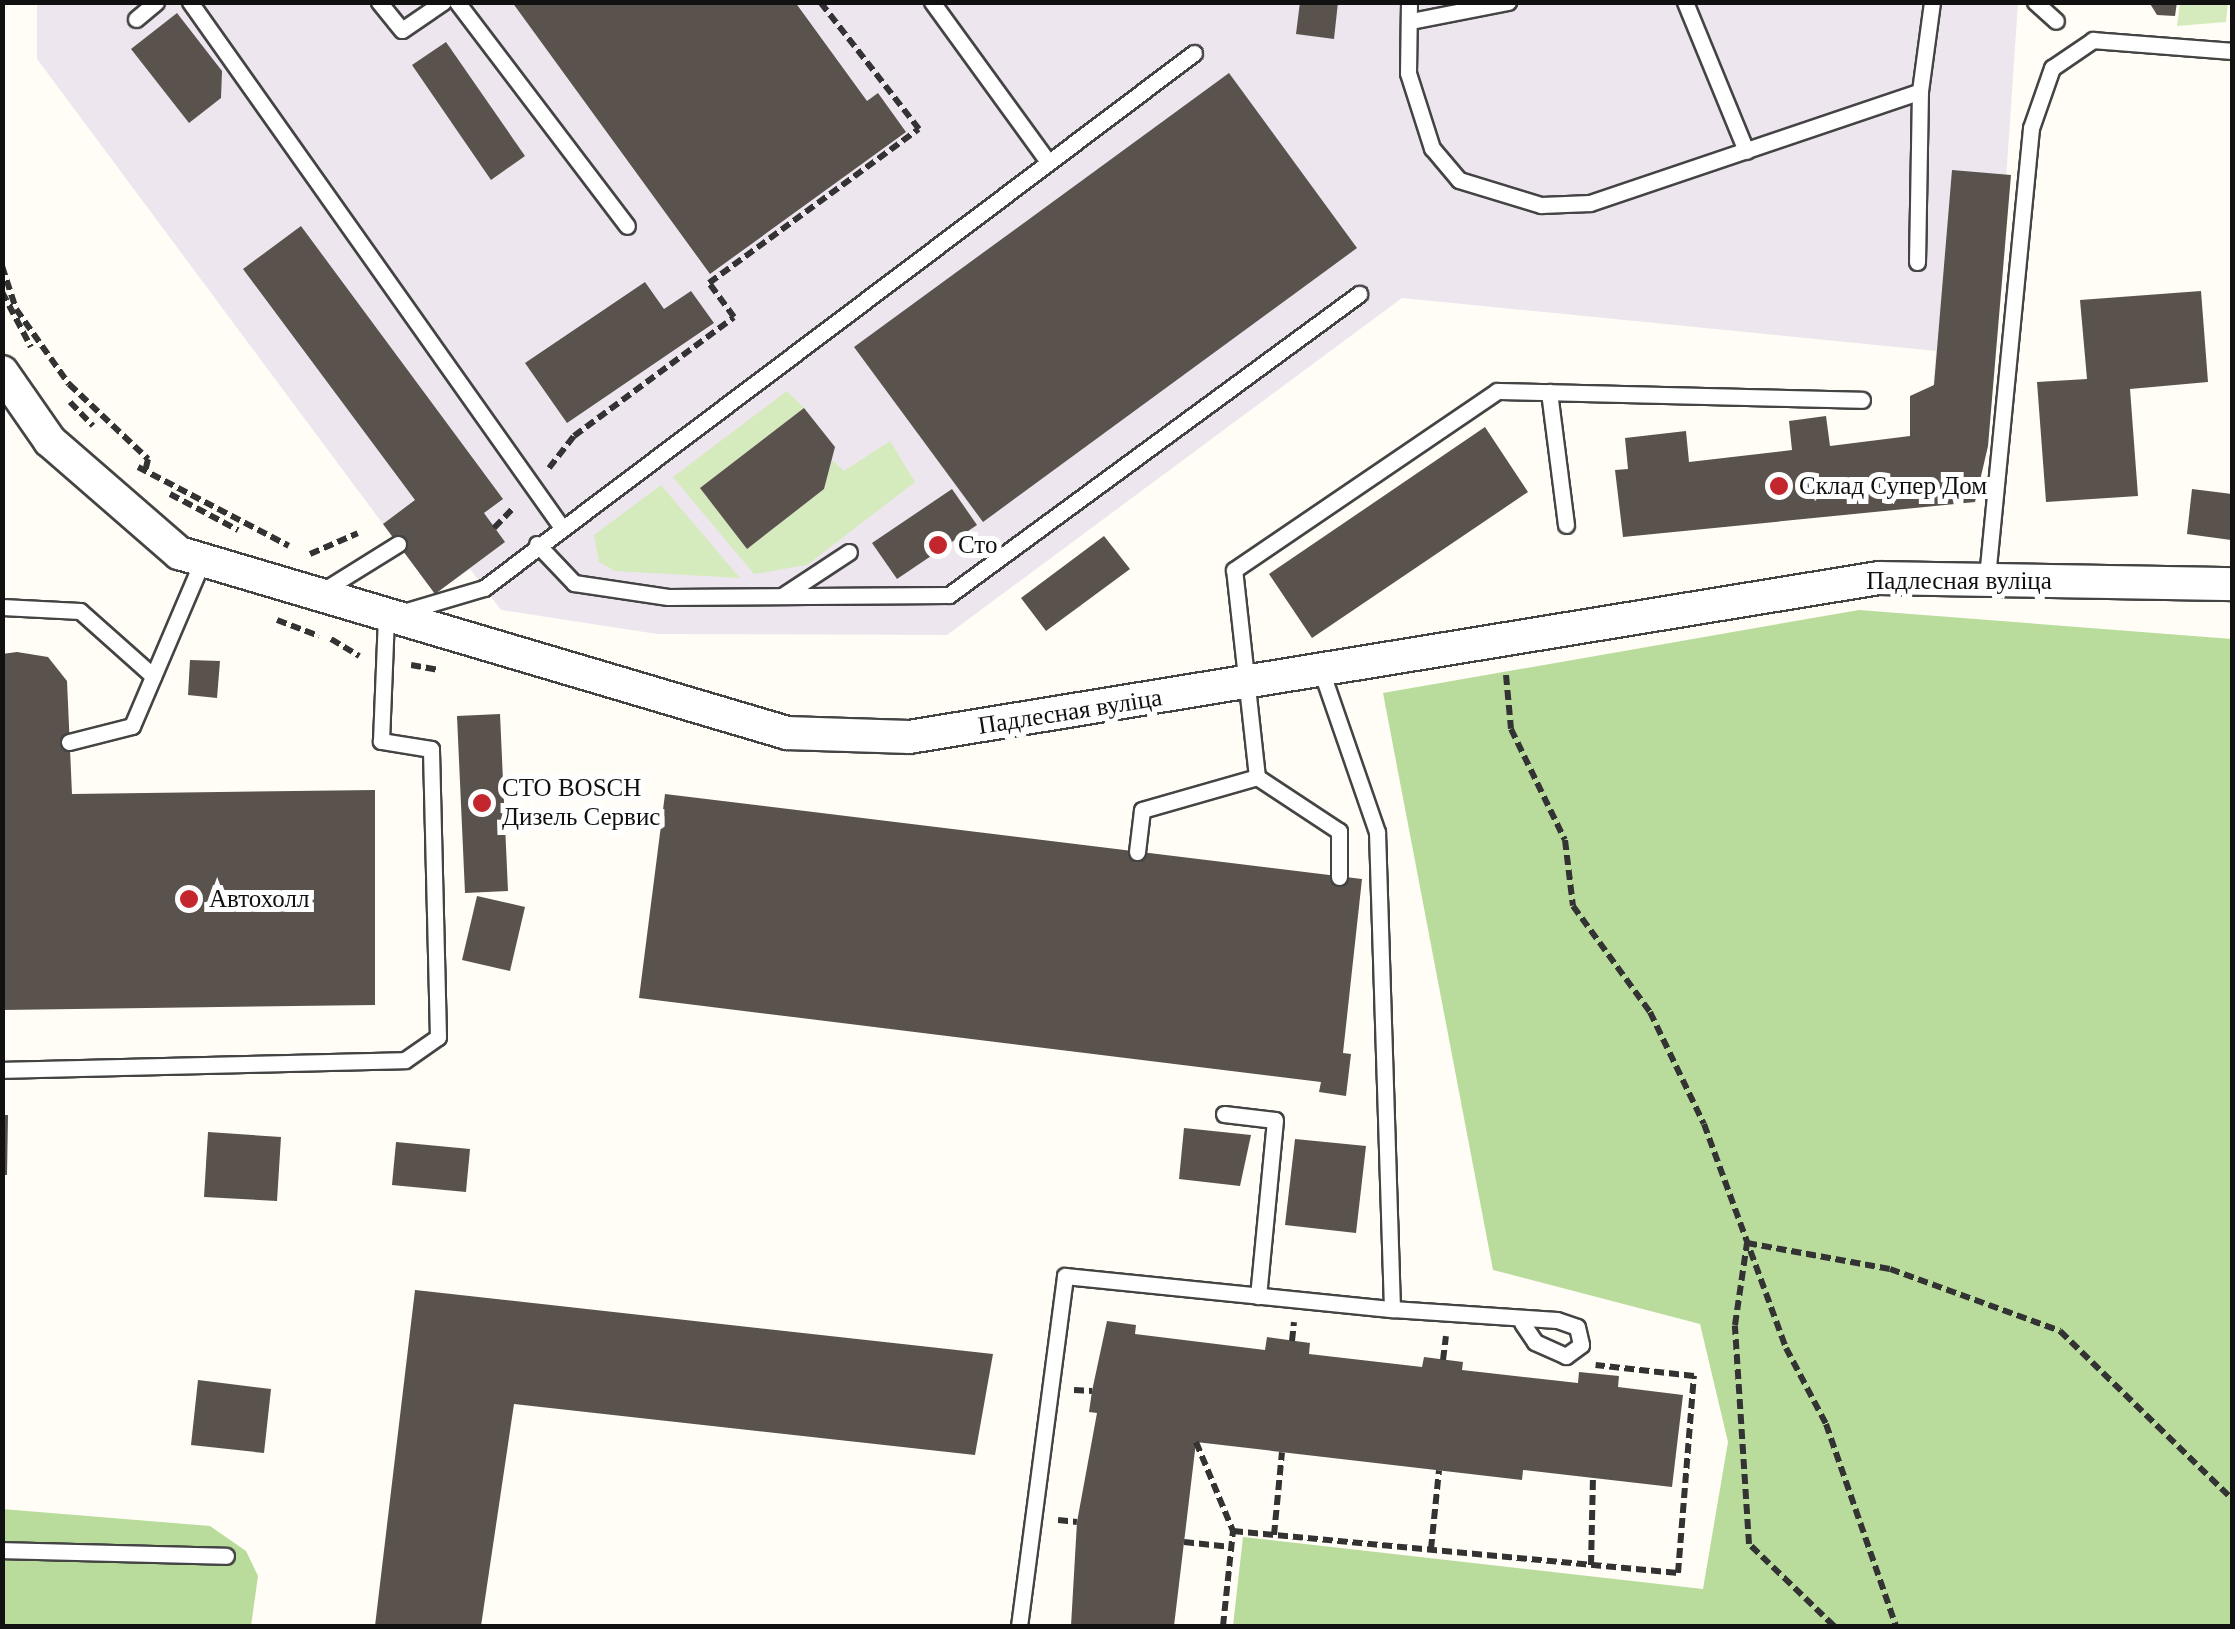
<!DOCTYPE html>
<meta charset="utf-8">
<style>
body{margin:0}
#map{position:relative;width:2235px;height:1629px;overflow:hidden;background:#fffdf5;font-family:Georgia,serif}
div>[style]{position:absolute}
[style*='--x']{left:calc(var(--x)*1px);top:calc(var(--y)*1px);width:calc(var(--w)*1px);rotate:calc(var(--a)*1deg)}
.industrial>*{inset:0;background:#eee6ef}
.green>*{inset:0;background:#d5ebbd}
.forest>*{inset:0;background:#b9dc9c}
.building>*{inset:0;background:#5a524d}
.path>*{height:6px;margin-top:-3px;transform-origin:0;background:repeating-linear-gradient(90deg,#333 0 10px,transparent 0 15px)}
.roads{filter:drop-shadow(2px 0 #444) drop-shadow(-2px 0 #444) drop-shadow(0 2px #444) drop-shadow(0 -2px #444)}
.service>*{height:15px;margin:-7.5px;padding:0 7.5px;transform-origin:7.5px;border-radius:7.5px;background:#fff}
.minor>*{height:32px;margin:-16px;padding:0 16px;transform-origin:16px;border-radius:16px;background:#fff}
.dots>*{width:28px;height:28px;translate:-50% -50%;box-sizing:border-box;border:5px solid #fff;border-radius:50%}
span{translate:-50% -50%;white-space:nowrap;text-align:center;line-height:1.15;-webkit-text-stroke:10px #fff;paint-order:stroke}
.poi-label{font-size:25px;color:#111}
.left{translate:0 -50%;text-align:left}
.street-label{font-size:25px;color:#111}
.frame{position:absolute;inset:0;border:5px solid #111;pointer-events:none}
</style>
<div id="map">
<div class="industrial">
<div style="clip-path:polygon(37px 3px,2018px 3px,1988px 446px,1929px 441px,1936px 351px,1402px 298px,947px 635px,657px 634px,501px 610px,470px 569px,435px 594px,37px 59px)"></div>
</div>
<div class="green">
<div style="clip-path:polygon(2180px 3px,2228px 3px,2226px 22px,2177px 26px)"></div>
<div style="clip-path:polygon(787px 391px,804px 408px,700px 488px,747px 549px,824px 489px,832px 460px,844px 471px,890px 441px,915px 482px,807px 565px,754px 574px,673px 477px)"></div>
<div style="clip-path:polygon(661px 485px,740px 578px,615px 571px,599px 562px,594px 535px)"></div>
</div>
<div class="forest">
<div style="clip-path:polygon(1859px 610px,2232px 639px,2232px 1626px,1233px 1626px,1243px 1537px,1703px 1589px,1728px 1442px,1700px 1324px,1493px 1270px,1383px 693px)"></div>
<div style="clip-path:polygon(2px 1509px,210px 1526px,246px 1551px,258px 1576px,251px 1626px,3px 1626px)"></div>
</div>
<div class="building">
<div style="clip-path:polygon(512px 2px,795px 2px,867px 101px,878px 93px,906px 132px,710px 274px)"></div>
<div style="clip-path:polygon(1300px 2px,1338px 2px,1334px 39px,1296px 34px)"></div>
<div style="clip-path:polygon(2149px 2px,2177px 2px,2175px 16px,2157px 15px)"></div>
<div style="clip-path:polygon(177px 13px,222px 71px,221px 98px,189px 123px,131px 49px)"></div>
<div style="clip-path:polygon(446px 42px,525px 156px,491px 180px,412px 65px)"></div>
<div style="clip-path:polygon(1229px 73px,1357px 248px,983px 522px,854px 347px)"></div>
<div style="clip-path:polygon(1952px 170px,2011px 175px,1988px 446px,1975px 502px,1623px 537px,1615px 470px,1628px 469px,1625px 438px,1686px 431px,1689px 462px,1792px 450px,1789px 421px,1826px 416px,1830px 446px,1910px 436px,1910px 396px,1934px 385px)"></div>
<div style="clip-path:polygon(301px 226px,503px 499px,484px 513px,505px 542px,435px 594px,383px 524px,415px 500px,243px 269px)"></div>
<div style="clip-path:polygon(645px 282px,664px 309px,691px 291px,714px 323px,567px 423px,525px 363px)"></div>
<div style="clip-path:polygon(2201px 291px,2208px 382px,2130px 389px,2138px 496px,2046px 502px,2037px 382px,2087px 379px,2080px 300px)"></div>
<div style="clip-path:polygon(804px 408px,835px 447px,824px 489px,747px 549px,700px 488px)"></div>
<div style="clip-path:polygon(1485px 427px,1528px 492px,1312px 638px,1269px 574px)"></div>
<div style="clip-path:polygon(952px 489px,977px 525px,897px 579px,872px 543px)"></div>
<div style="clip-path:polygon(2192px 489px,2232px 494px,2231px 540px,2187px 534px)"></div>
<div style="clip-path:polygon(1104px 536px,1130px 569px,1046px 631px,1021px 598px)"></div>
<div style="clip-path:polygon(17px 652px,48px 657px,67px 681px,72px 794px,375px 790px,375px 1005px,2px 1010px,2px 654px)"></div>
<div style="clip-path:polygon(190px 660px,220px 661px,217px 698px,188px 695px)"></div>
<div style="clip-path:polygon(500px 714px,508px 891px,465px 893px,457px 716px)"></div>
<div style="clip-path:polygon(665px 794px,1362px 879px,1343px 1053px,1351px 1054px,1346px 1096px,1319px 1092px,1321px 1082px,639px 998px)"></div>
<div style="clip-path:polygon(477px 896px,525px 907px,510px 971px,462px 960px)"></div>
<div style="clip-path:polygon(2px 1115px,8px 1115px,7px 1175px,2px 1175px)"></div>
<div style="clip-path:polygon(1184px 1128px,1251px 1135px,1240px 1186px,1179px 1179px)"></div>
<div style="clip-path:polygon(208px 1132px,281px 1137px,277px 1201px,204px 1197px)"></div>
<div style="clip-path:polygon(1295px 1139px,1366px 1146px,1356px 1233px,1285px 1225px)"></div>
<div style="clip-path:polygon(396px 1142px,470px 1149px,466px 1192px,392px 1185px)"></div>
<div style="clip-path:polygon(415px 1290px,993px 1354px,975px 1455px,514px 1404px,481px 1626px,375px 1626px)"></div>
<div style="clip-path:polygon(1107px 1321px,1136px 1325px,1135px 1334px,1265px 1350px,1267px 1337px,1310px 1343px,1309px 1354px,1422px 1367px,1424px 1357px,1463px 1362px,1462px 1370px,1578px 1383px,1579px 1372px,1619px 1376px,1618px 1387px,1683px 1395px,1672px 1487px,1523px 1470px,1522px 1480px,1196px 1442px,1174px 1626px,1071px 1626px,1077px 1522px,1097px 1413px,1089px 1412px,1092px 1391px)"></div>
<div style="clip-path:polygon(198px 1380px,271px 1389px,264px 1453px,191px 1445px)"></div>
</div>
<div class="path">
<div style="--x:2;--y:266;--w:45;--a:72"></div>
<div style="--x:16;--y:309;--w:92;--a:54.8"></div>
<div style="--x:69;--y:384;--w:109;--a:43.5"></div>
<div style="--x:148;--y:459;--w:13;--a:103"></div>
<div style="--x:2;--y:292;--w:62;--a:62.2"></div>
<div style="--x:70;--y:402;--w:33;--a:46"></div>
<div style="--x:138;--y:467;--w:170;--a:27.6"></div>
<div style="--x:549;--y:468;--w:41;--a:-52"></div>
<div style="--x:574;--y:436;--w:199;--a:-36.6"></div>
<div style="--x:734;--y:317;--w:42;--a:-126.3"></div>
<div style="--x:709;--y:283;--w:260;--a:-36.3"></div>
<div style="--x:919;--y:129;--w:161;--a:-127.9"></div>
<div style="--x:170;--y:494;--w:77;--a:27.9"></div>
<div style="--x:494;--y:528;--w:29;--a:-46"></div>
<div style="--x:310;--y:554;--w:52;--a:-23.6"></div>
<div style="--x:277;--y:620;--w:45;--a:20.9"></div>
<div style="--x:331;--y:639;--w:33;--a:31"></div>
<div style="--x:411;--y:665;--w:27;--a:10"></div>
<div style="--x:1506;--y:675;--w:54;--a:84.7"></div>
<div style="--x:1511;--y:729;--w:123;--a:64.1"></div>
<div style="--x:1565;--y:840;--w:66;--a:83.1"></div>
<div style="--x:1573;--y:906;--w:131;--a:54"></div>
<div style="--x:1650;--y:1012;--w:124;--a:64.3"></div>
<div style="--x:1704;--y:1124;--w:239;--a:69.9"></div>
<div style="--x:1786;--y:1348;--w:86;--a:62.2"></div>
<div style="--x:1826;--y:1424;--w:214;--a:70.9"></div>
<div style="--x:1292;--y:1341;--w:19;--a:-84"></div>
<div style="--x:1443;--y:1360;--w:24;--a:-83"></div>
<div style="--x:1074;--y:1390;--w:18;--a:3"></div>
<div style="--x:1196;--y:1442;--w:96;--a:67.4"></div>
<div style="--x:1058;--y:1520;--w:19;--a:6"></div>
<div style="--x:1274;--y:1535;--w:83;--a:-84.5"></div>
<div style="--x:1184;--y:1542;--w:47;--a:6.1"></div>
<div style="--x:1431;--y:1549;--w:79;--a:-84.2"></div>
<div style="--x:1591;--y:1565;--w:87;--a:-88.7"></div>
<div style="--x:1223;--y:1626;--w:96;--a:-84"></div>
<div style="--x:1233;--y:1531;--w:447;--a:5.4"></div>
<div style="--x:1678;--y:1573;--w:198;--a:-85.4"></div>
<div style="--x:1694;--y:1376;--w:99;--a:-173.6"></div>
<div style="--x:1834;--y:1626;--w:118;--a:-136"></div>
<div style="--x:1749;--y:1544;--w:219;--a:-93.7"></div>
<div style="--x:1735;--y:1325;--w:83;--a:-81.7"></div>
<div style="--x:1747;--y:1243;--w:145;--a:10.3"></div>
<div style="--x:1890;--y:1269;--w:181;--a:20"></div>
<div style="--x:2060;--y:1331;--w:240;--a:44.3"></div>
</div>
<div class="roads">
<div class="service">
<div style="--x:190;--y:2;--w:641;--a:54.72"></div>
<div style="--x:379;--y:2;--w:36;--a:51"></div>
<div style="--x:402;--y:30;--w:50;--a:-34.3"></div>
<div style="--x:457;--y:2;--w:281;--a:52.8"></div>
<div style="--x:932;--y:2;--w:195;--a:54"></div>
<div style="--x:1409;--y:2;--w:71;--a:90.8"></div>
<div style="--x:1408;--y:73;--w:79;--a:72.3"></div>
<div style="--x:1432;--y:148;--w:42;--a:49.8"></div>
<div style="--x:1459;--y:180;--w:86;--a:17"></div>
<div style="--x:1541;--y:205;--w:49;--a:-2.3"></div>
<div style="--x:1590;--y:203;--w:348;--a:-18.7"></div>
<div style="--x:1920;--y:91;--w:90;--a:-82.3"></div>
<div style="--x:1685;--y:2;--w:161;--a:67.7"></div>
<div style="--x:2035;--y:2;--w:28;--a:42"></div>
<div style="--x:136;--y:19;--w:26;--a:-40"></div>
<div style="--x:1411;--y:21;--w:99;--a:-11.1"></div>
<div style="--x:1917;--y:262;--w:171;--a:-89"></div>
<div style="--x:1549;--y:392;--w:134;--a:82.7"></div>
<div style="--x:537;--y:544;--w:54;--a:46.5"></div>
<div style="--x:574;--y:583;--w:95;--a:8.5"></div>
<div style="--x:668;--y:597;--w:281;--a:-0.4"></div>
<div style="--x:949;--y:595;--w:509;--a:-36.28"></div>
<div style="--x:1987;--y:577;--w:451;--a:-84.4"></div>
<div style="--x:2031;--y:128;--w:64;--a:-70.7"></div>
<div style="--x:2052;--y:68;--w:50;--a:-34.3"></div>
<div style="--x:2093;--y:40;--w:139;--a:4.5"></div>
<div style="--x:319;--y:593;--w:93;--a:-31.8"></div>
<div style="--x:782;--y:596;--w:80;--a:-33.3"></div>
<div style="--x:2;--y:607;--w:78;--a:2.9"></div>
<div style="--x:80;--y:611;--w:98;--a:41.7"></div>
<div style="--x:69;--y:742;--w:65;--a:-14.3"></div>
<div style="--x:132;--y:726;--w:178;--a:-66.9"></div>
<div style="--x:1257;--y:777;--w:98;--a:33.4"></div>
<div style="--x:1339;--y:831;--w:46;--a:90"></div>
<div style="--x:1137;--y:852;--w:42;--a:-83.2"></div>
<div style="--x:1142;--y:810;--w:120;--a:-16"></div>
<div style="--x:1257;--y:777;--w:208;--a:-96.3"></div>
<div style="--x:1234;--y:570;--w:318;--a:-34.2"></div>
<div style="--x:1497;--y:391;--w:365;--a:1.4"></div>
<div style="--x:2;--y:1070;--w:403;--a:-1.4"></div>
<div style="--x:405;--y:1060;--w:40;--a:-34.9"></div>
<div style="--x:438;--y:1037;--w:288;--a:-91.4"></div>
<div style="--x:431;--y:749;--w:51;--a:-170.9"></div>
<div style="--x:381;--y:741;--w:124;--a:-87.7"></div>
<div style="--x:386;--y:617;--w:102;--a:-16.5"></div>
<div style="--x:484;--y:588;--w:889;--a:-37"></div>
<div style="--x:1224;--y:1114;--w:51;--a:6.7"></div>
<div style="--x:1275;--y:1120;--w:177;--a:95.5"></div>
<div style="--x:1392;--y:1309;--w:165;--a:3.8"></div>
<div style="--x:1557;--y:1320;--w:21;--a:19"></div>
<div style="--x:1577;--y:1327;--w:18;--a:77"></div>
<div style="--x:1581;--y:1345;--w:19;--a:144"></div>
<div style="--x:1566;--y:1356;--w:34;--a:-156"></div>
<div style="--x:1535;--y:1342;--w:23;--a:-124"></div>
<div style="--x:2;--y:1550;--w:224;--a:1.5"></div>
<div style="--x:1019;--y:1626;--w:353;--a:-82.5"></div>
<div style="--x:1065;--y:1276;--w:329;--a:5.8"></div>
<div style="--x:1392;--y:1309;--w:477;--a:-91.8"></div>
<div style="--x:1377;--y:832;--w:168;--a:-109.1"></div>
</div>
<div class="minor">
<div style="--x:2;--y:372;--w:84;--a:55.2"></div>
<div style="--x:50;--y:441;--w:171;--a:41"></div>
<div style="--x:179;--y:553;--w:634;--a:16.49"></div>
<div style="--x:787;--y:733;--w:122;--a:1.9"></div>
<div style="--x:909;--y:737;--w:983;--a:-9.31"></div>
<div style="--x:1879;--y:578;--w:353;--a:1"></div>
</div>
</div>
<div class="dots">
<div style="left:1779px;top:486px;background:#c4262e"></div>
<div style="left:938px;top:545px;background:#c4262e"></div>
<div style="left:482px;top:803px;background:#c4262e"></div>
<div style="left:189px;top:899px;background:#c4262e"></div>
</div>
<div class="poi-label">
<span class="left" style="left:1799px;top:486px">Склад Супер Дом</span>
<span class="left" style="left:958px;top:545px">Сто</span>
<span class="left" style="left:502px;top:803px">СТО BOSCH<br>Дизель Сервис</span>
<span class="left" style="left:209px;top:899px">Автохолл</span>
</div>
<div class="street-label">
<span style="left:1959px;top:581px">Падлесная вуліца</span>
<span style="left:1070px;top:712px;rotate:-9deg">Падлесная вуліца</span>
</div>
<div class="frame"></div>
</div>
